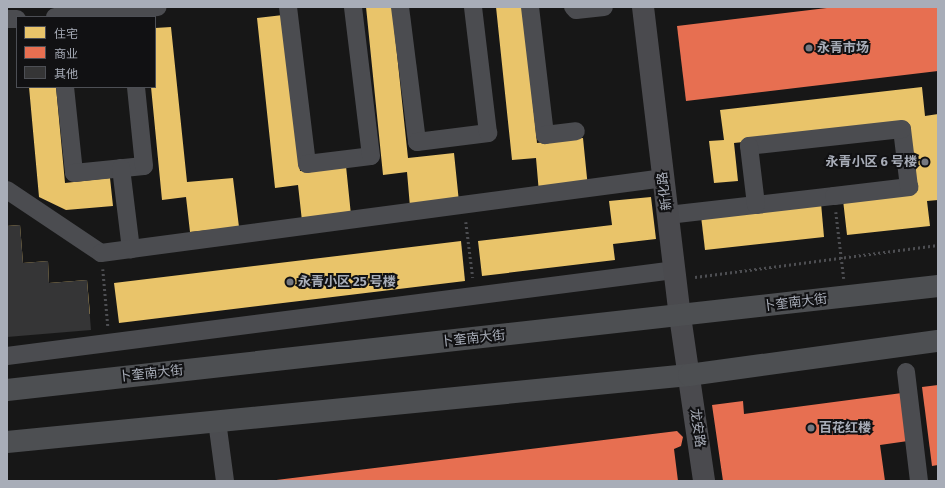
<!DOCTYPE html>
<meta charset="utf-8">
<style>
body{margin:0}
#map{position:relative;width:945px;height:488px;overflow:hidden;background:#171717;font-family:"Fira Sans","Noto Sans SC",sans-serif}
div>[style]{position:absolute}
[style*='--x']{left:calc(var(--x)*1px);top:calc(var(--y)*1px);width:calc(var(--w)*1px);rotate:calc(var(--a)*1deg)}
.homes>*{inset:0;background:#e9c46a}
.shops>*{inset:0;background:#e76f51}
.building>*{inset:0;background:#353536}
.path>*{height:2.5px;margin-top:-1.25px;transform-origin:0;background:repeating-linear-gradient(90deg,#4d4e52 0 2px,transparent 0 5px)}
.street>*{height:18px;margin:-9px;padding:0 9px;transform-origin:9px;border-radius:9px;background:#4b4c50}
.secondary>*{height:22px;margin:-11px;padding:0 11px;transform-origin:11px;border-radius:11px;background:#4a4a4e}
.primary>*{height:22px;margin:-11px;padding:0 11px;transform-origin:11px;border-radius:11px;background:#4d4f52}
.dots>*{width:11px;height:11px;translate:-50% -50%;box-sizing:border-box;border:2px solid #111113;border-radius:50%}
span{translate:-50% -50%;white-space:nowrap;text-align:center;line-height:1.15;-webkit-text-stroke:4px #111113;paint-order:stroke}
.poi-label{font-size:13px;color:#a8adb8;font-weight:700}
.left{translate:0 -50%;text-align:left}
.right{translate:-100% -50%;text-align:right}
.street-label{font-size:13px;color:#a8adb8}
.frame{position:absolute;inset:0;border:8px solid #a8adb8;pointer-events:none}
.legend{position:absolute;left:16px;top:16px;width:140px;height:72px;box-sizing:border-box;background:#111113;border:1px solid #4d4f55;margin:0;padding:5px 7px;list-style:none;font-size:12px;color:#a8adb8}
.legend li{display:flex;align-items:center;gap:8px;height:20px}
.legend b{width:20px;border:1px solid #4d4f55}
</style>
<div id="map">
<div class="homes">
<div style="clip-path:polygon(366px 7px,392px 7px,408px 158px,454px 153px,459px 202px,410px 207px,407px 172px,383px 175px)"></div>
<div style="clip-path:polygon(496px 7px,523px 7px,537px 143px,583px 138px,588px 188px,539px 193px,536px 158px,512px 160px)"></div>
<div style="clip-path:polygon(283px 15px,300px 171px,346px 166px,351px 215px,302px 221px,298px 185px,275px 188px,257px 18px)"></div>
<div style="clip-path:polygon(171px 27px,187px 182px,233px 178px,239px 227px,190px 232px,186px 197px,162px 200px,151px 87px,155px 87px,155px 28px)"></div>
<div style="clip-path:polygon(29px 87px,56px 87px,65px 183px,110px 178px,113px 206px,66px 210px,39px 197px)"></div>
<div style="clip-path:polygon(922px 87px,925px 116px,938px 114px,938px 200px,927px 201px,930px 226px,847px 235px,843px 200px,915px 191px,908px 124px,734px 143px,738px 181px,714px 183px,709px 141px,724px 140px,720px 110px)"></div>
<div style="clip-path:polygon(651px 197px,656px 239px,613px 244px,615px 260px,482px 276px,478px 241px,612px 225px,609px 201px)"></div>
<div style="clip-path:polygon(821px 203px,824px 237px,705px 250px,701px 216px)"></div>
<div style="clip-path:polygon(20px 225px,23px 263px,48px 261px,49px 283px,87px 280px,90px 314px,46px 317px,45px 294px,14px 296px,11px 268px,7px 268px,7px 226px)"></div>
<div style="clip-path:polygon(461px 241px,465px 281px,119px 323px,114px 283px)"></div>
<div style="clip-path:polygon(657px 437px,662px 481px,612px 481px,609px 457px,616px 456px,616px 451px,628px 450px,627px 440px)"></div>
<div style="clip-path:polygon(538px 451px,542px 481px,492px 481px,491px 471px,510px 464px,509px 454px)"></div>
<div style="clip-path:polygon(420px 466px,421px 481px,384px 481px,391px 479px,390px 469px)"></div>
</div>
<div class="shops">
<div style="clip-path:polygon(835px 7px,938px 7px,938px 71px,686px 101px,677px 26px)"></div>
<div style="clip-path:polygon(938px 385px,938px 465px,932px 466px,922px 387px)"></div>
<div style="clip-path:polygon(902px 393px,908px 441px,880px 445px,885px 481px,723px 481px,712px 405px,743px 401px,744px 414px)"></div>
<div style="clip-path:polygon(677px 431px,683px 437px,681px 446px,674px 449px,678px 481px,268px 481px)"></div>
</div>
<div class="building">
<div style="clip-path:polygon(20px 225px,23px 263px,48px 261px,49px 283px,87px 280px,91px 330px,7px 337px,7px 226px)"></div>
</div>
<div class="path">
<div style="--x:836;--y:212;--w:67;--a:83.2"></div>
<div style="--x:466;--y:222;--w:56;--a:82.9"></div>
<div style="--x:103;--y:269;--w:57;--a:85"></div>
<div style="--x:695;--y:277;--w:245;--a:-7.5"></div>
</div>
<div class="street">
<div style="--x:288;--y:7;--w:158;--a:83.1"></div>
<div style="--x:307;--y:164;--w:64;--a:-7.1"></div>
<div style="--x:371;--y:156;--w:150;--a:-96.9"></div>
<div style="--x:400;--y:7;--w:136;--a:82.8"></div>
<div style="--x:417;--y:142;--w:72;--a:-7.2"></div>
<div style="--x:488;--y:133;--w:127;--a:-96.8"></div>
<div style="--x:530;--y:7;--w:129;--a:83.3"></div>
<div style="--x:545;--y:135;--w:31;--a:-7"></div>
<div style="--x:573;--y:7;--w:4;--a:45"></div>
<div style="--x:576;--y:10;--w:28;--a:-6"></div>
<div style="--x:55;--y:17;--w:103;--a:-5.5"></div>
<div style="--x:7;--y:19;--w:10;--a:0"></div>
<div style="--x:65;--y:87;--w:86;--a:84"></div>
<div style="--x:74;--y:173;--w:70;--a:-5.7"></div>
<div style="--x:144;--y:166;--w:79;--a:-95.8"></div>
<div style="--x:121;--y:168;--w:82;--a:83"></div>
<div style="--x:7;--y:190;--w:113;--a:33.8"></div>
<div style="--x:101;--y:253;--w:568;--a:-7.59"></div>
<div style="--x:668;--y:215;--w:89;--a:-6.5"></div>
<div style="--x:756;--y:205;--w:79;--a:-6.6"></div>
<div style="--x:834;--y:196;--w:76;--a:-6.8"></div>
<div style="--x:909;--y:187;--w:58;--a:-96.9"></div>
<div style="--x:902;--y:129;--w:154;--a:173.7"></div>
<div style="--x:749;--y:146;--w:59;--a:83.2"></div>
<div style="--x:7;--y:356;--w:674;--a:-7.34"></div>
<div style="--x:906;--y:372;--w:110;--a:83.2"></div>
<div style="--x:217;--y:421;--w:61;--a:82.4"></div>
</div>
<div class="secondary">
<div style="--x:643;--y:7;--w:311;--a:83.2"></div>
<div style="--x:680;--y:316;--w:167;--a:81.7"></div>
</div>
<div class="primary">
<div style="--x:7;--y:390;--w:937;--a:-6.37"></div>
<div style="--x:7;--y:442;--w:685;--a:-5.61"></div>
<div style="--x:689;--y:375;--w:251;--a:-7.8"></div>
</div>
<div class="dots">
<div style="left:809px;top:48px;background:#757880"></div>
<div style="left:925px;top:162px;background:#757880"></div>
<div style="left:290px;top:282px;background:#757880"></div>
<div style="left:811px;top:428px;background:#757880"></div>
</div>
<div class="poi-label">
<span class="left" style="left:817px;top:48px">永青市场</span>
<span class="right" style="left:917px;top:162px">永青小区 6 号楼</span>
<span class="left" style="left:298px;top:282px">永青小区 25 号楼</span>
<span class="left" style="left:819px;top:428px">百花红楼</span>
</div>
<div class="street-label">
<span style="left:665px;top:191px;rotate:-97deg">新化路</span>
<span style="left:795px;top:303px;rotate:-7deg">卜奎南大街</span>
<span style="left:473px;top:339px;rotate:-6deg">卜奎南大街</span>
<span style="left:151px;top:374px;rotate:-6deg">卜奎南大街</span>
<span style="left:697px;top:428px;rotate:82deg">龙安路</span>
</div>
<div class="frame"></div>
<ul class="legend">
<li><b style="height:11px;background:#e9c46a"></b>住宅</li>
<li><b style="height:11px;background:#e76f51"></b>商业</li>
<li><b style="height:11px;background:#353536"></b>其他</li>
</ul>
</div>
